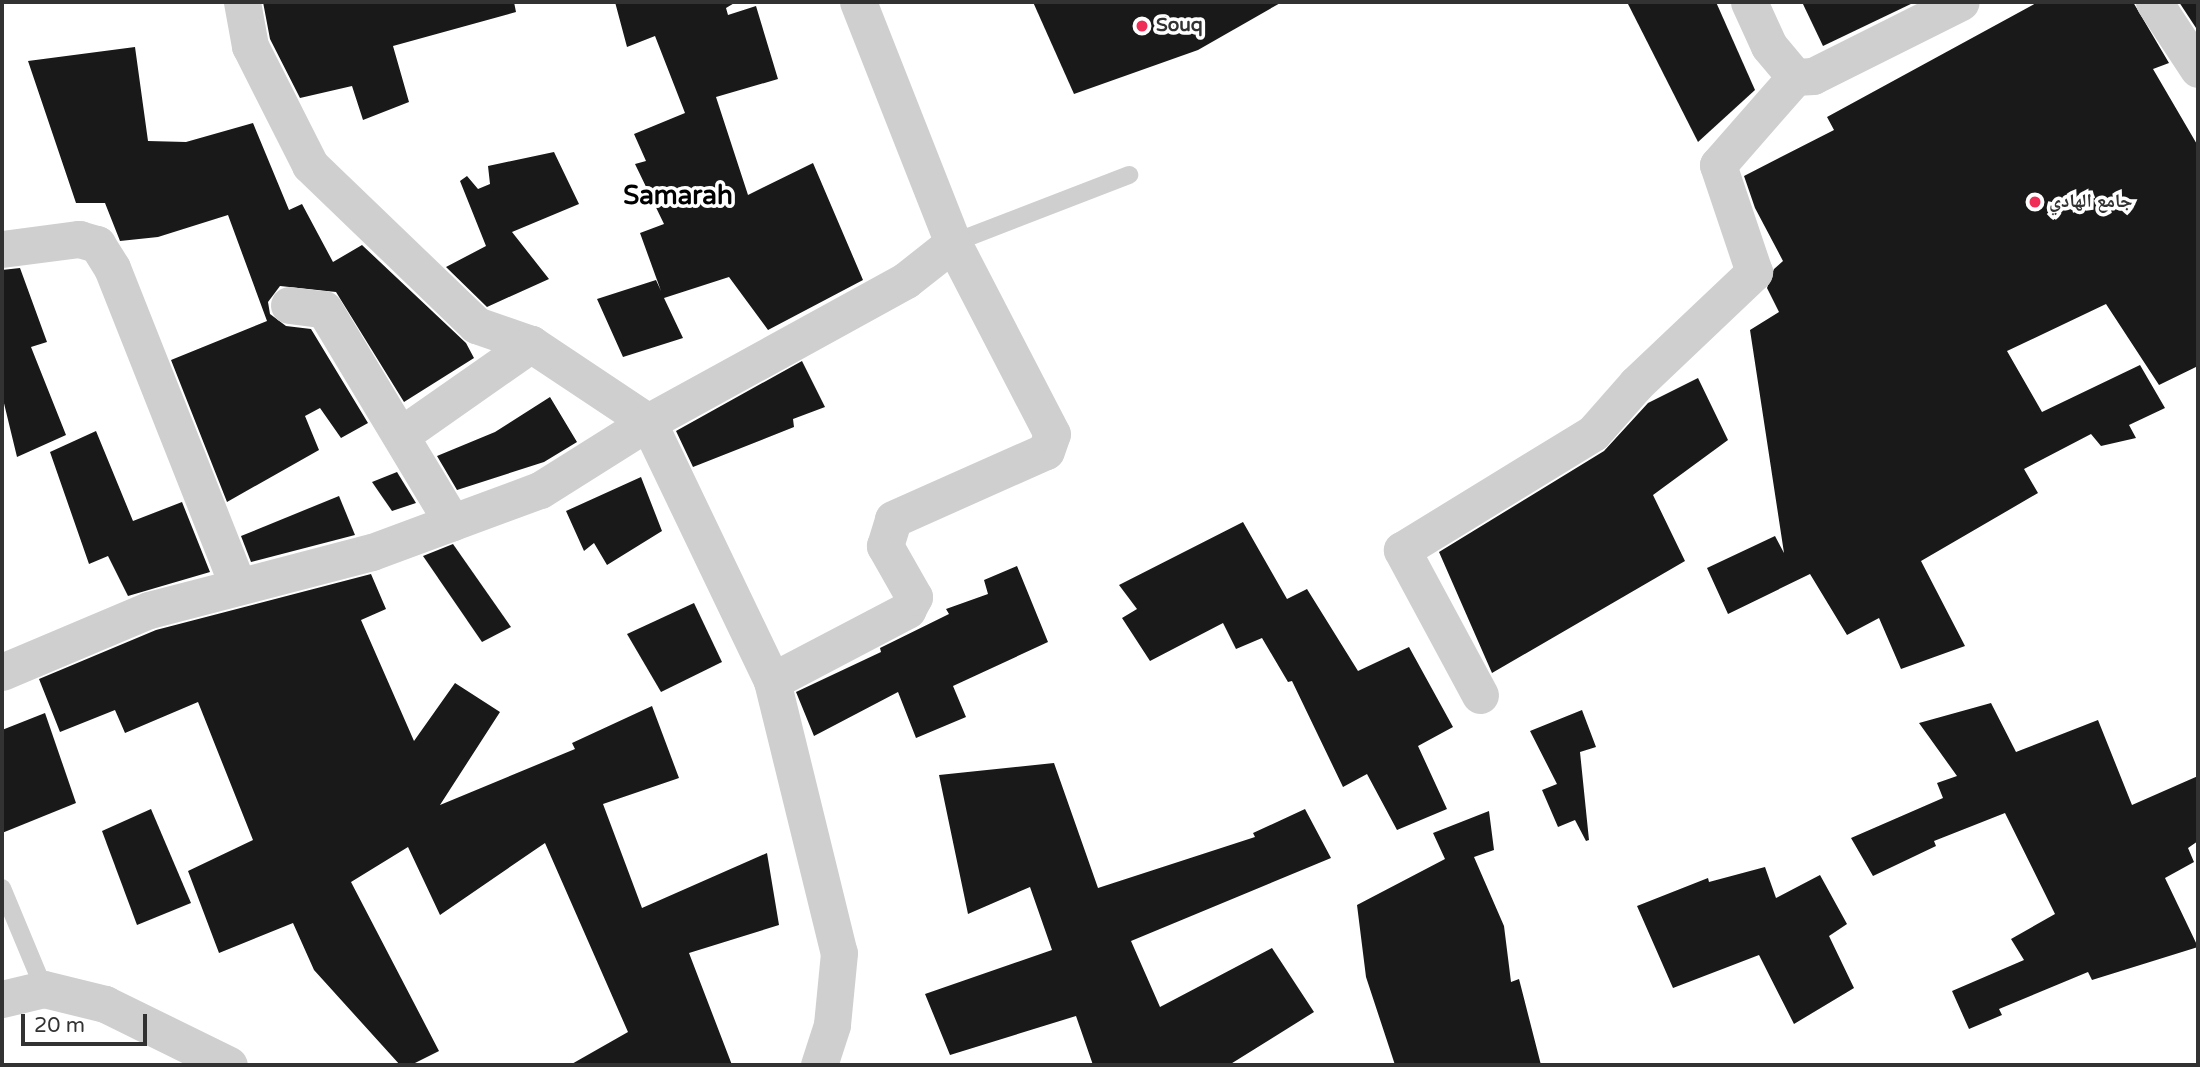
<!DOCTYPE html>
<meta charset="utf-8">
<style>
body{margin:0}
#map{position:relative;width:2200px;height:1067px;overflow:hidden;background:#fff;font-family:"Varela Round","Noto Naskh Arabic",sans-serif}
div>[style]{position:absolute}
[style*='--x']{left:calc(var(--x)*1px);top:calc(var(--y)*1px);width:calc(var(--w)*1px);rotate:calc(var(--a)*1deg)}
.building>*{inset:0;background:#191919}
.service>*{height:18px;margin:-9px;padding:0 9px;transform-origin:9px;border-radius:9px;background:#cfcfcf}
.minor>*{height:37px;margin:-18.5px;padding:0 18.5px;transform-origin:18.5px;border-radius:18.5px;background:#cfcfcf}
.dots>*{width:19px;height:19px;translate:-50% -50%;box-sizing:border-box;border:4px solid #fff;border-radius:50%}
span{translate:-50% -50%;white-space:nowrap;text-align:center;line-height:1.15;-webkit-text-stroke:7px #fff;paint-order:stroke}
.poi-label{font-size:19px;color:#323232;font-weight:700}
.left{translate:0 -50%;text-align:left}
.district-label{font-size:26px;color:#000;font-weight:700}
.frame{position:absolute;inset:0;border:4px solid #323232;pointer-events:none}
.scale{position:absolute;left:21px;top:1014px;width:126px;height:32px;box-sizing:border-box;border:4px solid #323232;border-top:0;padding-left:9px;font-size:21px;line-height:24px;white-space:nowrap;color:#323232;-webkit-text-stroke:5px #fff;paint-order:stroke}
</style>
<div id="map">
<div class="building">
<div style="clip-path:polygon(263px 2px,514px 2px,516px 12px,393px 46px,409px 102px,363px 120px,352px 86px,300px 98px,270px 39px)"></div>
<div style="clip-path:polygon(615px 2px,736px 2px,726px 8px,728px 15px,756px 6px,778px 79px,716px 97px,748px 195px,813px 163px,863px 280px,768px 330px,729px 277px,664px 298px,683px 338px,623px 357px,597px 299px,656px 280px,661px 291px,640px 233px,664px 224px,635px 164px,646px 161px,634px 134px,685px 113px,655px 36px,627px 47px)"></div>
<div style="clip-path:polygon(1033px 2px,1282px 2px,1198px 50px,1074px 94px)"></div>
<div style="clip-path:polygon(1627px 2px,1716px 2px,1755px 90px,1698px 142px)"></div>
<div style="clip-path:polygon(1802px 2px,1915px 2px,1823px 46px)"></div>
<div style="clip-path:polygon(2038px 2px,2133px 2px,2169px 63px,2153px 69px,2198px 146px,2198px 366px,2159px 385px,2106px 304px,2007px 351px,2042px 412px,2140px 365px,2165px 408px,2129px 425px,2136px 438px,2101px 446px,2091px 434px,2024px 469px,2038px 493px,1921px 561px,1965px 646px,1901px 669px,1879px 618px,1847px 635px,1810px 574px,1728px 614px,1707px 568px,1775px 536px,1784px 553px,1750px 330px,1779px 312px,1767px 288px,1774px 269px,1783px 261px,1755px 208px,1744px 176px,1834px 130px,1827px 117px)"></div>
<div style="clip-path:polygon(2179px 2px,2198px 2px,2198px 31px)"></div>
<div style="clip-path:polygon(135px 47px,148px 141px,186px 142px,253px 123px,289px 210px,302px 204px,333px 262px,362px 245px,466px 343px,474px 358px,404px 402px,336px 292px,280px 286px,268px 302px,270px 314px,286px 326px,311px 329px,368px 423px,341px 438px,320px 408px,305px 416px,319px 450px,227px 502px,171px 360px,267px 321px,228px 215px,158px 237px,120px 241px,105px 203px,76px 203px,28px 61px)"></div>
<div style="clip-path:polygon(554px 152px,579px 204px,512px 232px,549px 279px,487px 307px,446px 267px,486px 246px,460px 181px,467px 176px,478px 189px,490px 184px,488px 166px)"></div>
<div style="clip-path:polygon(20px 268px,47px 342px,31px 347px,66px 435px,17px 457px,2px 395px,2px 270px)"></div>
<div style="clip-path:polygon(802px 361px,825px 407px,793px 419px,794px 427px,693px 467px,676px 431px)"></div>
<div style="clip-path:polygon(1698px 378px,1728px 440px,1653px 495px,1685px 561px,1492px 673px,1439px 552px,1604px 451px,1648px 403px)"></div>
<div style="clip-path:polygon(550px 397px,577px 442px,544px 462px,457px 490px,437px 456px,495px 432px)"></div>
<div style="clip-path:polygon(96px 431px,133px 521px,182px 502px,210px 572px,128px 596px,108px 556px,89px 564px,50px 452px)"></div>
<div style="clip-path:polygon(397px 472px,416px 503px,392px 511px,372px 482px)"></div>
<div style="clip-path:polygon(641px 477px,662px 531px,607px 565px,594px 543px,584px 551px,566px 511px)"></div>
<div style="clip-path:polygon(339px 496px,355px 535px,251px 562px,241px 536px)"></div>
<div style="clip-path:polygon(1243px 522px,1287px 599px,1307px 589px,1358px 671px,1409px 647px,1453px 727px,1418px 746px,1447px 809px,1397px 830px,1367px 774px,1343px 787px,1292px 681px,1288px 682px,1262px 638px,1236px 649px,1223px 623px,1150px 661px,1122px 618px,1137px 609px,1119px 585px)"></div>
<div style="clip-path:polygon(453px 544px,511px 627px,482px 642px,423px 556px)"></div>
<div style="clip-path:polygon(1017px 566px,1048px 642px,953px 686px,966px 717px,916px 738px,898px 692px,814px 736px,796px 692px,881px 652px,880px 648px,949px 614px,946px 609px,988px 594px,984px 580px)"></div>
<div style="clip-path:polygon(371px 574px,386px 609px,361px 620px,414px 741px,455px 683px,500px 712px,440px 805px,575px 749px,572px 743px,652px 706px,679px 778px,603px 804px,642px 908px,767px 853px,779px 925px,689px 953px,732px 1065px,570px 1065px,628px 1032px,545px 843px,440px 915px,408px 847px,351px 882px,439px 1051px,411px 1065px,400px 1065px,314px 970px,293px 923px,219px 953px,188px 871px,253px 840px,198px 702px,125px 733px,115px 710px,60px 732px,39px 679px,156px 630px)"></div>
<div style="clip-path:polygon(694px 603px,722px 662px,661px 692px,627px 634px)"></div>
<div style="clip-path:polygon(1991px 703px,2016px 752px,2098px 720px,2132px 805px,2198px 776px,2198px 841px,2188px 848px,2194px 862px,2165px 878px,2198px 947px,2092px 980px,2088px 972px,1999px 1009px,2002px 1015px,1969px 1029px,1952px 991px,2024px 960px,2011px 939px,2055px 914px,2005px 813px,1934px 841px,1936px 846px,1873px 876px,1851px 838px,1943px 798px,1937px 783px,1957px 776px,1919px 723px)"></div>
<div style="clip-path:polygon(1582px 710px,1596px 747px,1580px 752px,1589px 840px,1586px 841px,1575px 820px,1558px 827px,1542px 790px,1557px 784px,1530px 731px)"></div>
<div style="clip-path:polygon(45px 713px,76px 803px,2px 833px,2px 730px)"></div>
<div style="clip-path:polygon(1054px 763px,1098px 888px,1255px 837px,1253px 833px,1305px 809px,1331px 858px,1131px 941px,1160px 1007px,1272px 948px,1314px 1012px,1229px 1065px,1093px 1065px,1076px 1016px,950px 1055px,925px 994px,1052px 950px,1030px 887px,968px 914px,939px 775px)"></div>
<div style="clip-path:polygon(151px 809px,191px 903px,137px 925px,102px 831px)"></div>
<div style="clip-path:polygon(1489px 811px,1494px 850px,1474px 857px,1504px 926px,1511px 982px,1519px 979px,1541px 1065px,1395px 1065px,1366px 977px,1357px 905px,1445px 859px,1433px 833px)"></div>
<div style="clip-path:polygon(1765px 867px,1776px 898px,1820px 875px,1847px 924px,1829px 936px,1854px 988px,1794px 1024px,1759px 955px,1673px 988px,1637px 906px,1708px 878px,1709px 882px)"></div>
</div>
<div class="service">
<div style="--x:953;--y:243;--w:189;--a:-21.1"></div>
<div style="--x:2;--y:888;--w:109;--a:67.4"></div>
</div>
<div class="minor">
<div style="--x:242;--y:2;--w:45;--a:79.7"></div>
<div style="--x:250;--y:46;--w:133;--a:63.2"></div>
<div style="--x:310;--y:165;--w:231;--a:43.9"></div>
<div style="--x:476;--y:325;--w:58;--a:19.1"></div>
<div style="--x:531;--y:344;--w:141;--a:33.7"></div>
<div style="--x:648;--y:422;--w:287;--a:64.4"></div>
<div style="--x:772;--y:681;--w:280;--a:76.2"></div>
<div style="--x:839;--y:953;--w:72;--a:95.6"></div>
<div style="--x:832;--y:1025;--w:42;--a:108"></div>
<div style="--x:1749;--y:2;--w:48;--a:65.6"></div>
<div style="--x:1769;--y:46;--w:40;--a:50"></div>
<div style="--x:1795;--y:77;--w:18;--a:-3"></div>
<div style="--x:1813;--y:76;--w:165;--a:-26.6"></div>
<div style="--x:2154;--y:2;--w:80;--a:56.7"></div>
<div style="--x:2;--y:249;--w:78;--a:-7.4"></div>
<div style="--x:79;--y:239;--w:19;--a:16"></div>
<div style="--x:97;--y:244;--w:28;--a:58"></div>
<div style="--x:112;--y:268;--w:342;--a:68.4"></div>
<div style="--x:289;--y:305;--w:35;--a:7"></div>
<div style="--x:324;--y:309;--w:249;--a:59"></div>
<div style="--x:401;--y:435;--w:159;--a:-35"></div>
<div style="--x:2;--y:672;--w:160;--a:-22.9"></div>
<div style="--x:149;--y:610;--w:230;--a:-14.6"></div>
<div style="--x:372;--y:552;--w:179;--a:-20.3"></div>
<div style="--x:540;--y:490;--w:128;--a:-32.2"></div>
<div style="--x:648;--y:422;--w:294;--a:-28.8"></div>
<div style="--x:906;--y:280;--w:60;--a:-38.2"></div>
<div style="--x:953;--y:243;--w:259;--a:-111.5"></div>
<div style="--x:772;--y:681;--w:153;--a:-27.7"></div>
<div style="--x:907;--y:610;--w:15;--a:-62"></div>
<div style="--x:914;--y:597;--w:59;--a:-119.6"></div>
<div style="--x:885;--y:546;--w:28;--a:-73"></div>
<div style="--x:893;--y:519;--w:167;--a:-24"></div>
<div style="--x:1046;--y:451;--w:18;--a:-71"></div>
<div style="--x:1052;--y:434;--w:215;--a:-117.4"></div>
<div style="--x:1480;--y:695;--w:165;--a:-118.3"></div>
<div style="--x:1402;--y:550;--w:224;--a:-31.5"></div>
<div style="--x:1593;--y:433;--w:65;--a:-48.7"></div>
<div style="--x:1636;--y:384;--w:163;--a:-43.5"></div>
<div style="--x:1754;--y:272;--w:113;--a:-108.6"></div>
<div style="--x:1718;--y:165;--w:117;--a:-48.8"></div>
<div style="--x:2;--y:999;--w:43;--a:-13.4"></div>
<div style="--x:44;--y:989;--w:63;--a:13.8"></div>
<div style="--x:105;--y:1004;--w:138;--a:26.2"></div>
</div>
<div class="dots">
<div style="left:1142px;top:26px;background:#ee2e57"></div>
<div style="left:2035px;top:202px;background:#ee2e57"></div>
</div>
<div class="poi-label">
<span class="left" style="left:1156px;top:26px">Souq</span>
<span class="left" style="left:2049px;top:202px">جامع الهادي</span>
</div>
<div class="district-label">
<span style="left:678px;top:196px">Samarah</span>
</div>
<div class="frame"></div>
<div class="scale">20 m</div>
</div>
